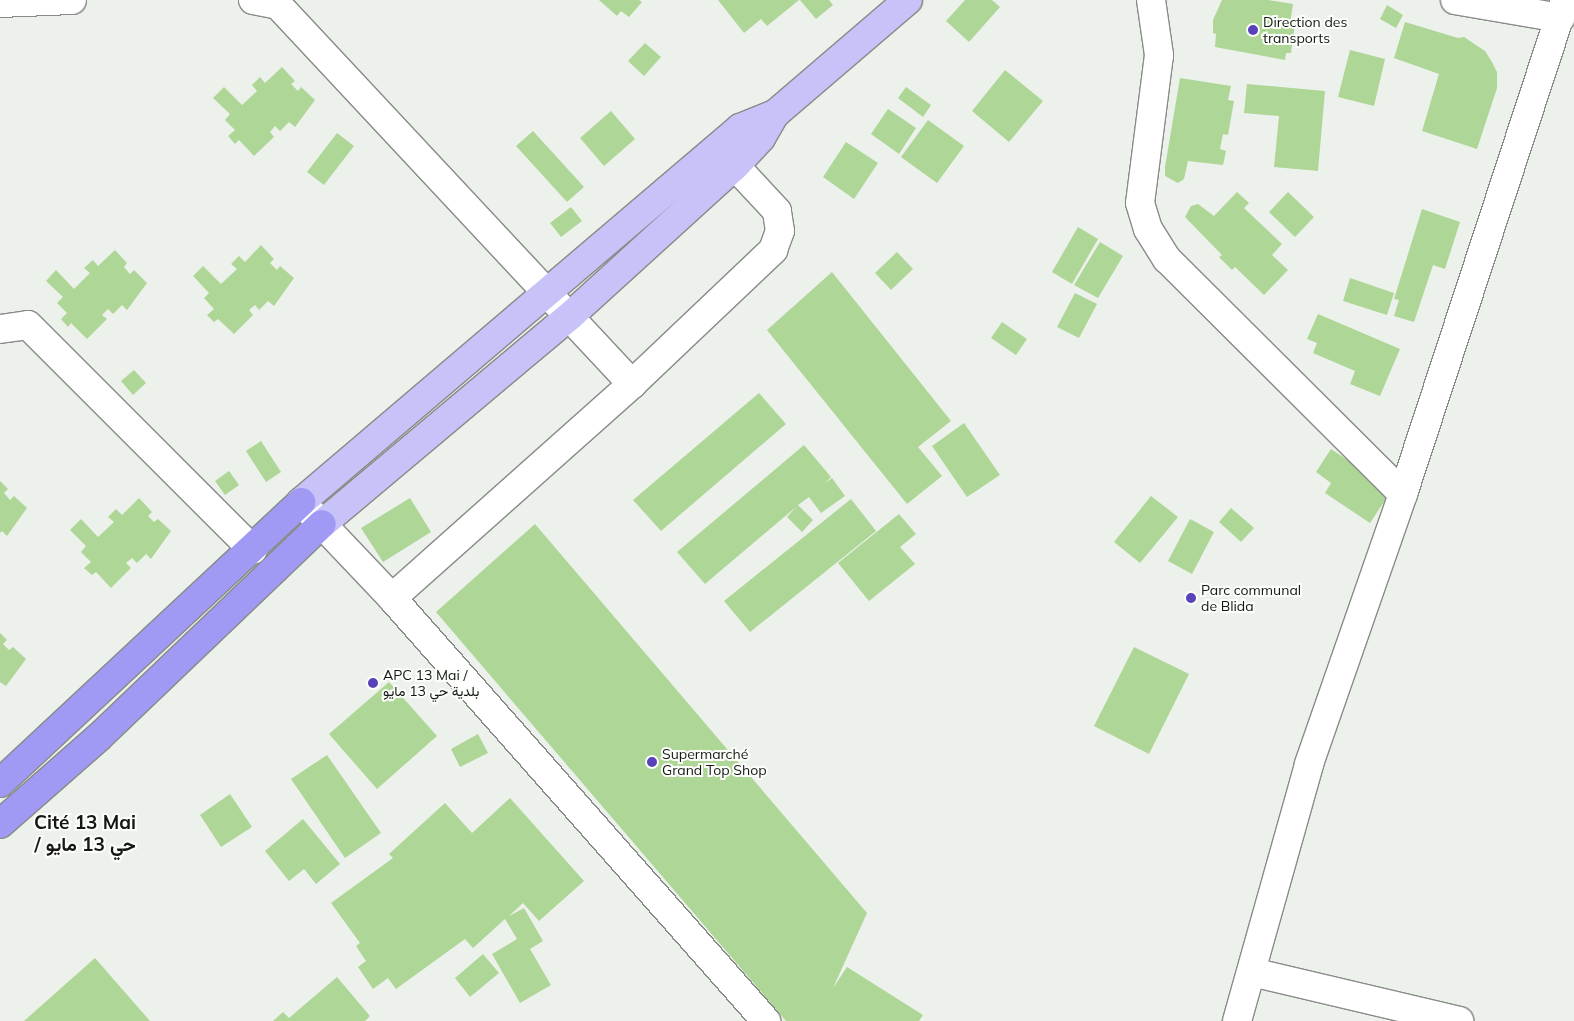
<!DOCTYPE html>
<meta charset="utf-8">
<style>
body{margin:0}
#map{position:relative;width:1574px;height:1021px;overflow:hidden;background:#edf1ec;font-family:Mulish,Vazirmatn,sans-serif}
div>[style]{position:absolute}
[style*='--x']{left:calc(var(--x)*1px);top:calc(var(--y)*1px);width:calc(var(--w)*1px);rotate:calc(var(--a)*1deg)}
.building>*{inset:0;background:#aed696}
.roads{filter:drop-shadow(1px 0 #888b87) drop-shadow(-1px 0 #888b87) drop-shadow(0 1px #888b87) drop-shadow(0 -1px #888b87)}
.minor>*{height:28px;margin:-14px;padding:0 14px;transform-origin:14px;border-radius:14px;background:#fff}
.major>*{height:28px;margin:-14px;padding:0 14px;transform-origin:14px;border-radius:14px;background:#c7c2f8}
.highway>*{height:28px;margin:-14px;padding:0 14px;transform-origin:14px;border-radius:14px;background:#a19af4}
.dots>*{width:14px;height:14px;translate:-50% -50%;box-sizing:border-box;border:2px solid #fbfef9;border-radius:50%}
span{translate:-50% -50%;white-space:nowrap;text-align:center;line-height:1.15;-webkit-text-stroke:4px #fbfef9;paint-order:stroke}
.poi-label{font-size:14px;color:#161715}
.left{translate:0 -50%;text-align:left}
.district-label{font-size:19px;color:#161715;font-weight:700}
</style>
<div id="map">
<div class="building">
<div style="clip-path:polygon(599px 0,639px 0,642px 2px,629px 17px,621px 11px,617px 16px)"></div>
<div style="clip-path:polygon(718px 0,799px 0,767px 26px,761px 19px,744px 33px)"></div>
<div style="clip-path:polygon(800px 0,829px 0,833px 5px,816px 19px)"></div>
<div style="clip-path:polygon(965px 0,992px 0,1000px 7px,969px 42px,946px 21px)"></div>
<div style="clip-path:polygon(1222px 0,1268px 0,1293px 4px,1290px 23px,1295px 24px,1291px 53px,1286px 53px,1285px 60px,1215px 47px,1216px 34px,1213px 33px,1213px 20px)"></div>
<div style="clip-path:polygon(1387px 5px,1403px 15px,1396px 28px,1380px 19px)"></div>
<div style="clip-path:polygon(1405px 22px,1458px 38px,1464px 37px,1485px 51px,1492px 62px,1497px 72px,1497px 88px,1477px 149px,1422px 131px,1439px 74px,1394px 58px)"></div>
<div style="clip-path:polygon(645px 43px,661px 57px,644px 76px,628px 61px)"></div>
<div style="clip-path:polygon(1350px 50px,1385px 59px,1374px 106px,1338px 97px)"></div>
<div style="clip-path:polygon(282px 67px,295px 81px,291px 84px,298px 91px,301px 87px,315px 100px,295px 127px,289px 122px,280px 131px,275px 126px,270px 132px,274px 137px,254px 156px,239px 140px,235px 144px,228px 136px,235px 130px,225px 120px,230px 114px,213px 98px,224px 87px,242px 105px,257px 91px,252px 85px,260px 77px,265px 83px)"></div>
<div style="clip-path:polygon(1005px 70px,1043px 101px,1009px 142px,972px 111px)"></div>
<div style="clip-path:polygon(1180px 78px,1231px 86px,1228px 100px,1234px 101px,1228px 135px,1223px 134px,1220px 149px,1226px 151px,1223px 165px,1188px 161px,1184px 179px,1178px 183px,1165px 176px,1165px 167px)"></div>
<div style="clip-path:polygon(1247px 84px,1325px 91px,1318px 171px,1274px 167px,1279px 116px,1244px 113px)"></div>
<div style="clip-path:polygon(906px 87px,931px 105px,923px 117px,898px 98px)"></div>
<div style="clip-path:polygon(888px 109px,916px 128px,899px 154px,871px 134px)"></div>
<div style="clip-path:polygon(611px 111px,635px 139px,604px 166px,580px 138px)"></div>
<div style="clip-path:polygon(928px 120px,964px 146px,937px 183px,901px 157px)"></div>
<div style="clip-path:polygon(533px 131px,584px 187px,567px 202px,516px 146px)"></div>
<div style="clip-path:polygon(337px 133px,354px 146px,324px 185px,307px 172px)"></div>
<div style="clip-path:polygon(846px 142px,878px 163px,854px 199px,823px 177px)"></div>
<div style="clip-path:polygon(1237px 192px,1249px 203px,1244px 208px,1282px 244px,1272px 255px,1288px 270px,1264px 295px,1235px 267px,1232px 270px,1219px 257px,1222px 255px,1185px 217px,1191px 206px,1198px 204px,1214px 216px)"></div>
<div style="clip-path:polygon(1288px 192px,1314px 217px,1295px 237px,1269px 212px)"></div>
<div style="clip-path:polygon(571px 207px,582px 221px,561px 237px,550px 223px)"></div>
<div style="clip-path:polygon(1422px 209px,1460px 222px,1445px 269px,1433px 265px,1414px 322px,1394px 316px,1399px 300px,1394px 299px)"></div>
<div style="clip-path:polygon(1078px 227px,1098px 239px,1072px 284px,1052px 272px)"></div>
<div style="clip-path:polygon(1100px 242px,1123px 256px,1098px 298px,1074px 285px)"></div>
<div style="clip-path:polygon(261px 245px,274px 259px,270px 263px,277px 270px,280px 266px,294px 278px,274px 306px,268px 301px,259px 310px,255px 305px,249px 310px,253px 315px,234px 334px,218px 319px,214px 322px,207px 315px,214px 309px,204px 298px,209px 293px,193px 276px,203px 266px,221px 284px,237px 269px,231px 264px,239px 256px,245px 262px)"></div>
<div style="clip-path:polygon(115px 250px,127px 263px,124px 267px,130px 274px,134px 270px,147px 283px,127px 310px,122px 305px,113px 314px,108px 309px,102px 315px,107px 319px,87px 339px,71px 323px,68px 327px,61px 319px,67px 313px,57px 303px,63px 297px,46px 281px,56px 270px,74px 289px,90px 273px,84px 268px,93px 260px,98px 266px)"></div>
<div style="clip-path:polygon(897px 252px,913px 269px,891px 290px,875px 273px)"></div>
<div style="clip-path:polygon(832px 272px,951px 421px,918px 447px,942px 476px,907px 504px,767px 330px)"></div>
<div style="clip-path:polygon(1350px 278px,1394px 293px,1387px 315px,1343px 301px)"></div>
<div style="clip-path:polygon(1075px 293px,1097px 304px,1079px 338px,1057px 327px)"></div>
<div style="clip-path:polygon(1318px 314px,1400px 349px,1380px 396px,1350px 384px,1355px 371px,1313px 353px,1317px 343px,1307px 339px)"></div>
<div style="clip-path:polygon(1002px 322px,1027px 339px,1016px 355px,991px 338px)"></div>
<div style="clip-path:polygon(134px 370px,146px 383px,133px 395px,121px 381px)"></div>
<div style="clip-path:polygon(759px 393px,786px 424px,661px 531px,633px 500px)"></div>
<div style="clip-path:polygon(964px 423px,1000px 475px,967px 497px,932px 446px)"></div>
<div style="clip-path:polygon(261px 441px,281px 472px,266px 482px,246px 451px)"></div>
<div style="clip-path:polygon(804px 445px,831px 477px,824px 484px,832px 478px,845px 496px,821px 513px,809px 497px,798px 505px,813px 520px,802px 532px,787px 517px,796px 507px,705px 584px,677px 552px)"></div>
<div style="clip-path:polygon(1331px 449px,1392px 490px,1370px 523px,1325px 493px,1331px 483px,1316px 472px)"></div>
<div style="clip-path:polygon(229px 471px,239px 485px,225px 495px,215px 481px)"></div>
<div style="clip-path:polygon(0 481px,8px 489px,4px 493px,10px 500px,14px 496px,27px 508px,7px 536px,2px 531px,0 533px)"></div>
<div style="clip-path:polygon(1151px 496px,1178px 517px,1140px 563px,1114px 542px)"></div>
<div style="clip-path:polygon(139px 498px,152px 512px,148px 516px,154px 522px,158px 519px,171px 531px,151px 559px,146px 554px,137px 563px,132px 558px,126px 563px,131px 568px,111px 588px,96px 572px,92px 575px,84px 568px,91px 562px,81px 552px,86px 546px,70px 530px,81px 519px,98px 537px,114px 522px,108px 517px,116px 509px,122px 515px)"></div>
<div style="clip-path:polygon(410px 498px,431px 532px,383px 562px,361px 528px)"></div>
<div style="clip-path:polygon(851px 499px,876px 531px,750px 632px,724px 601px)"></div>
<div style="clip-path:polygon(1231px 508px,1254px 528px,1241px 542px,1219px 522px)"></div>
<div style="clip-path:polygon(899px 514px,916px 534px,900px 547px,915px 564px,869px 601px,838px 563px)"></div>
<div style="clip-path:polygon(1190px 519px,1214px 532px,1192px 574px,1168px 561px)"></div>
<div style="clip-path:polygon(535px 524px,867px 913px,833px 988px,847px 967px,923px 1015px,919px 1021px,786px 1021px,436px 612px)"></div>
<div style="clip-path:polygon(0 633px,7px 640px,3px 644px,9px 650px,13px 647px,26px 659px,6px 686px,0 682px)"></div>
<div style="clip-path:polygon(1134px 647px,1189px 674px,1149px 754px,1094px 726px)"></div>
<div style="clip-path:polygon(389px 682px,437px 736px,377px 789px,329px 734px)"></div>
<div style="clip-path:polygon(478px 734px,488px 753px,460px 767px,451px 749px)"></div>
<div style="clip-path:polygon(327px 755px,381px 833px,345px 858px,291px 779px)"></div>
<div style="clip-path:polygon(230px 794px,252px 827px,221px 847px,200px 815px)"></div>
<div style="clip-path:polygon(510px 798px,584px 881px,539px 921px,523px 903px,509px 916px,524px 908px,543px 941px,530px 949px,551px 985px,520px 1003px,492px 954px,517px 939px,505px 919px,473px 948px,465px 939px,396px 989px,388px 978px,373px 989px,358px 967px,366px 961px,356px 946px,360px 943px,331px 903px,393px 858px,389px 854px,445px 803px,472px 833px)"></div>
<div style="clip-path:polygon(303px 819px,340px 864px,316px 884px,304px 869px,289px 881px,265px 851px)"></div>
<div style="clip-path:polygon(483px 954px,499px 973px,470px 997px,455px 978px)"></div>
<div style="clip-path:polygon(95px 958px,150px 1021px,24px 1021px)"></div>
<div style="clip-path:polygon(337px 977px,370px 1016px,365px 1021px,273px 1021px,283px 1012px,289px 1018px)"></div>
</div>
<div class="roads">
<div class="minor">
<div style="--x:253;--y:0;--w:25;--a:11"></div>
<div style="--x:278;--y:5;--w:519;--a:46.95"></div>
<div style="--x:1151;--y:0;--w:56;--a:81.7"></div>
<div style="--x:1159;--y:55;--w:149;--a:97.3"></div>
<div style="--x:1140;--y:203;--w:27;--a:73"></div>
<div style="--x:1148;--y:229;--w:36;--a:58"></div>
<div style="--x:1167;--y:259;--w:333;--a:44.9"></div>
<div style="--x:1455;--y:0;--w:107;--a:9.7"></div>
<div style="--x:0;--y:3;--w:72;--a:-2.4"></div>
<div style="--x:0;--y:329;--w:28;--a:-8"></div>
<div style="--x:28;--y:325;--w:318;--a:45"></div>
<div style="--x:301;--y:502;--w:132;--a:46.5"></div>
<div style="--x:392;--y:598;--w:565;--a:48.52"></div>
<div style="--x:392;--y:598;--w:322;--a:-41.7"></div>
<div style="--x:632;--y:384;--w:195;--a:-43.5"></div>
<div style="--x:773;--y:250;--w:20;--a:-70"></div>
<div style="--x:780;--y:231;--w:20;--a:-99"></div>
<div style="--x:777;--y:211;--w:62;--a:-133"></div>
<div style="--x:1252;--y:972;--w:213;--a:13.3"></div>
<div style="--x:1237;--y:1021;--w:267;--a:-74.3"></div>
<div style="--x:1309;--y:764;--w:286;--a:-70.8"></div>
<div style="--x:1403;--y:494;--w:520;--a:-71.84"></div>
</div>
<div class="major">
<div style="--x:301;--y:502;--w:577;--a:-40.43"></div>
<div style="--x:740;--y:128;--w:38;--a:-22"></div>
<div style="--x:322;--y:524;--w:324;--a:-40"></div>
<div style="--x:570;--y:316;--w:223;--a:-42.3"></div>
<div style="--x:735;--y:166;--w:38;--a:-47"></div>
<div style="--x:761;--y:138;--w:28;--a:-60"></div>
<div style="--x:775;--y:114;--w:175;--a:-40.6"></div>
</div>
<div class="highway">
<div style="--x:0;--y:783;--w:412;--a:-43"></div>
<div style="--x:0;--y:824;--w:132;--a:-41.3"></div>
<div style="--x:99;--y:737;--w:308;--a:-43.7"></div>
</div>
</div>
<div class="dots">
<div style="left:1253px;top:30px;background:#5941b9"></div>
<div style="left:1191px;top:598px;background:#5941b9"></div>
<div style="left:373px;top:683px;background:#5941b9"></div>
<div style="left:652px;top:762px;background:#5941b9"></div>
</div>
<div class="poi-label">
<span class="left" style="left:1263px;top:30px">Direction des<br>transports</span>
<span class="left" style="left:1201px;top:598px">Parc communal<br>de Blida</span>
<span class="left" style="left:383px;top:683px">APC 13 Mai /<br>بلدية حي 13 مايو</span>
<span class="left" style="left:662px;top:762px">Supermarché<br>Grand Top Shop</span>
</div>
<div class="district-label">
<span style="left:85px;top:834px">Cité 13 Mai<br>/ حي 13 مايو</span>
</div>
</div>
